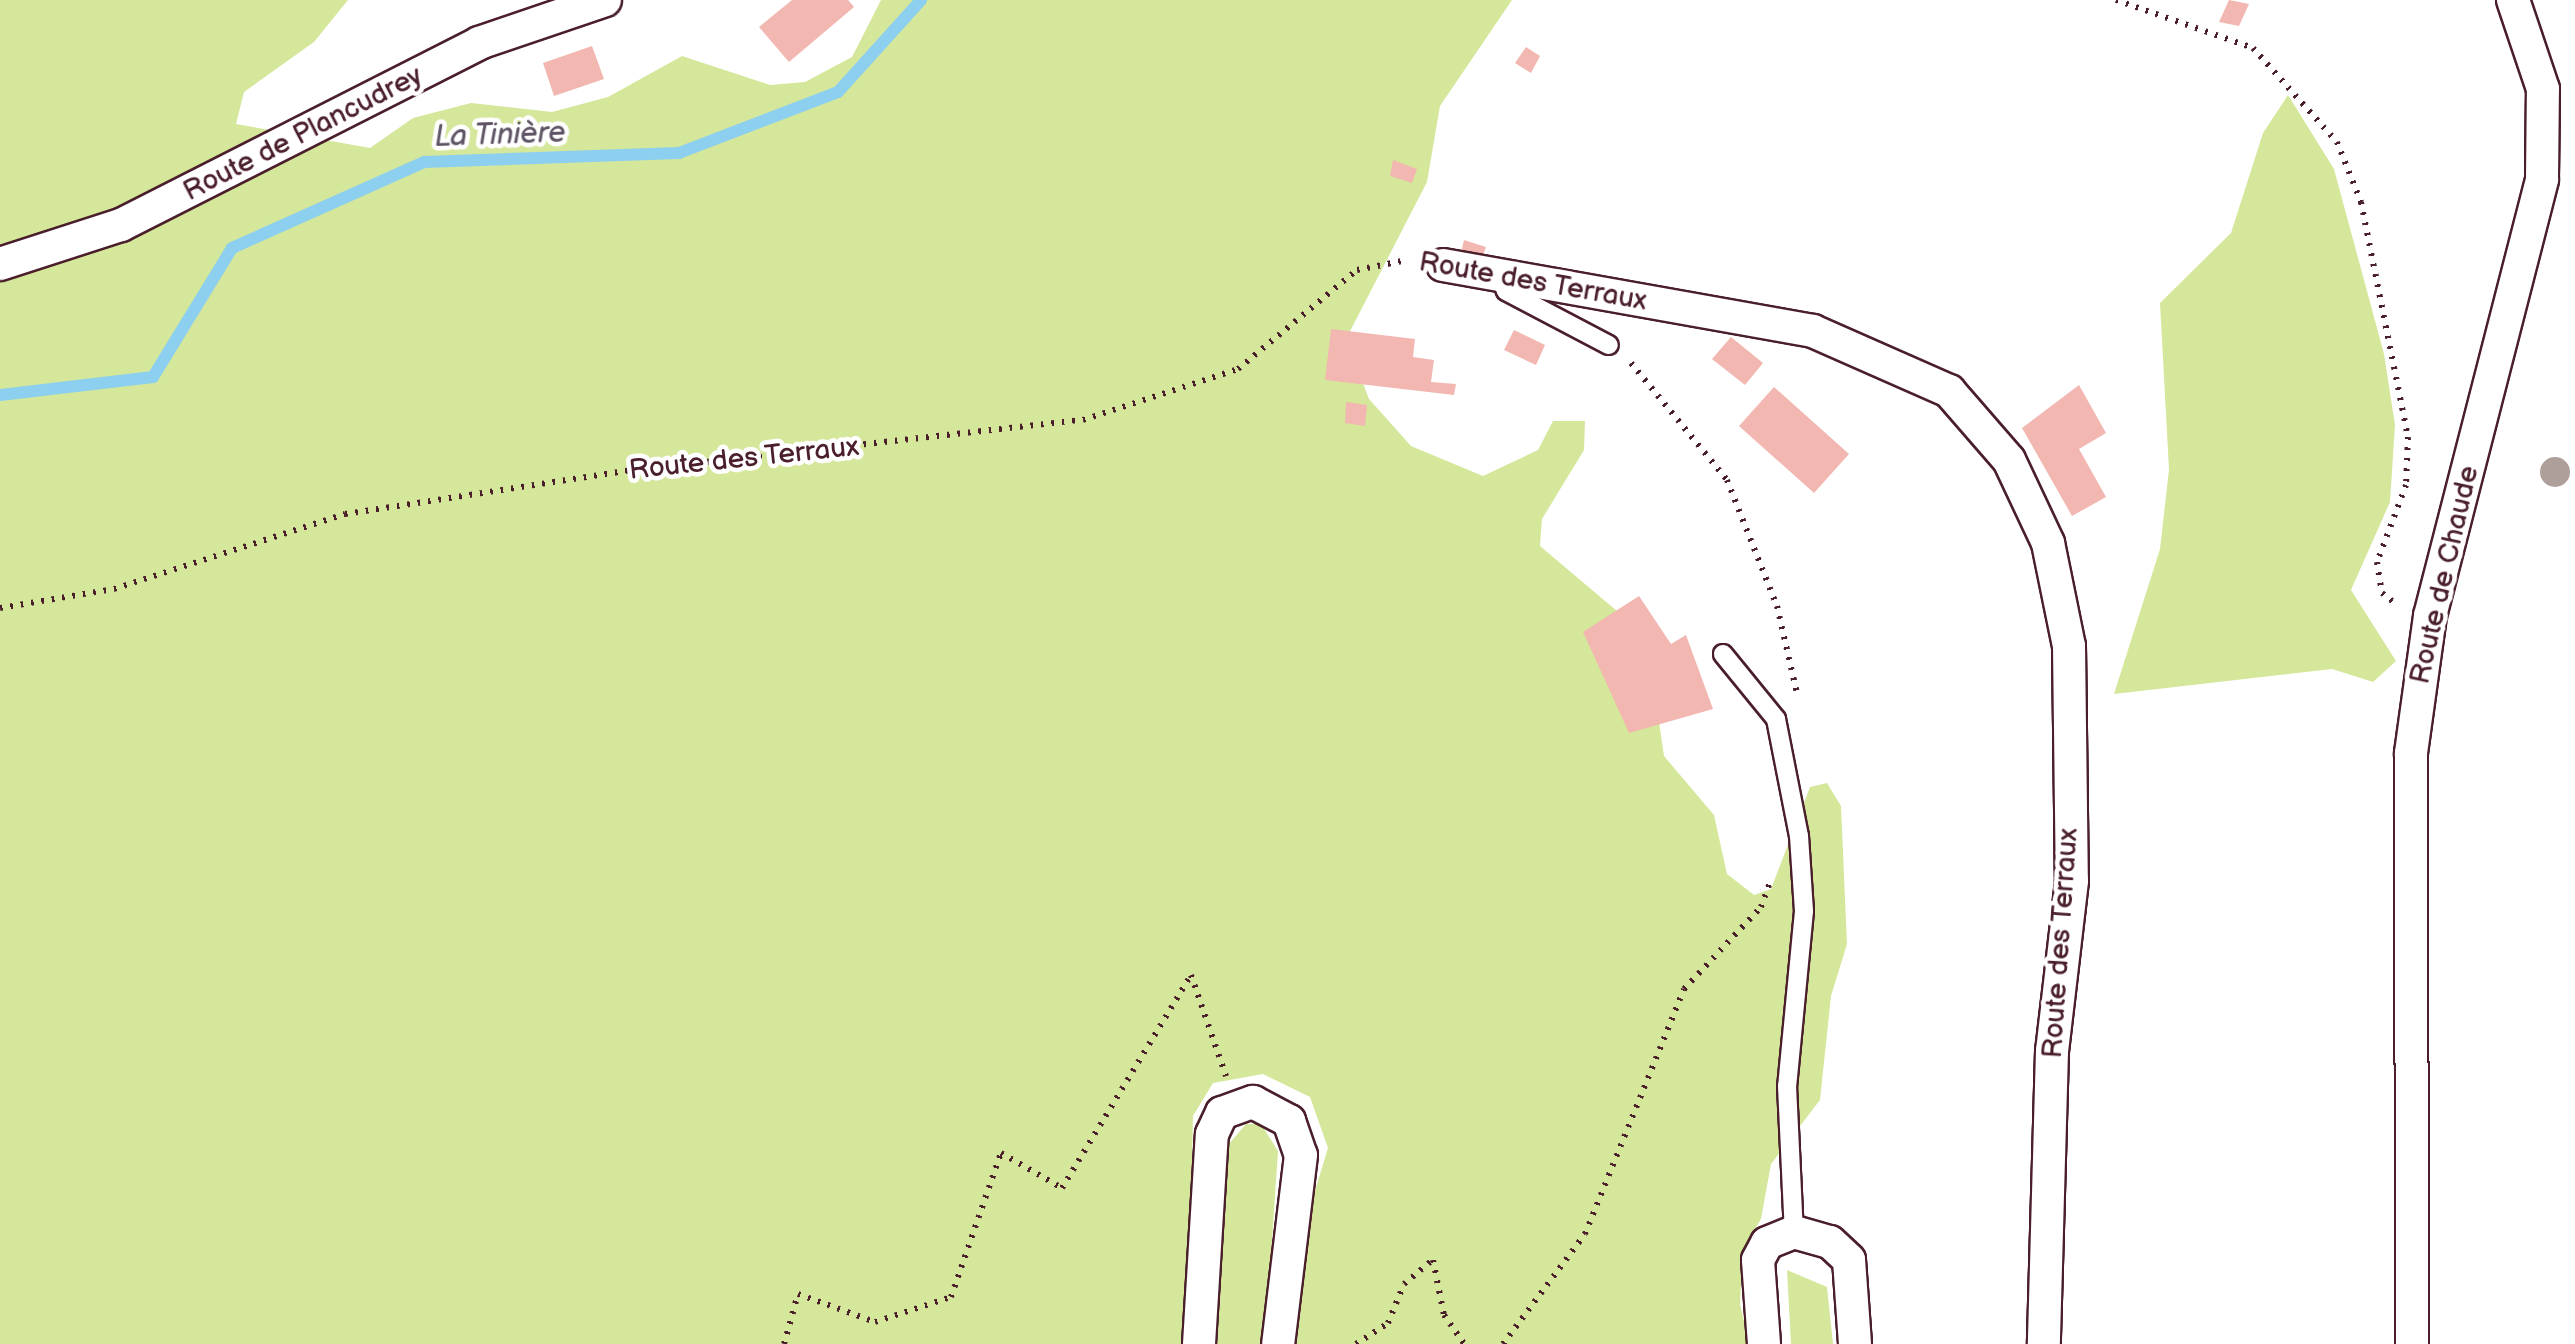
<!DOCTYPE html>
<meta charset="utf-8">
<style>
body{margin:0}
#map{position:relative;width:2575px;height:1344px;overflow:hidden;background:#fff;font-family:"Balsamiq Sans",sans-serif}
div>[style]{position:absolute}
[style*='--x']{left:calc(var(--x)*1px);top:calc(var(--y)*1px);width:calc(var(--w)*1px);rotate:calc(var(--a)*1deg)}
.green>*{inset:0;background:#d5e79b}
.stream>*{height:12px;margin:-6px;padding:0 6px;transform-origin:6px;border-radius:6px;background:#8dcfee}
.building>*{inset:0;background:#f2b7b0}
.path>*{height:6px;margin-top:-3px;transform-origin:0;background:repeating-linear-gradient(90deg,#4a1f2b 0 2.5px,transparent 0 10.5px)}
.roads{filter:drop-shadow(2px 0 #4a1f2b) drop-shadow(-2px 0 #4a1f2b) drop-shadow(0 2px #4a1f2b) drop-shadow(0 -2px #4a1f2b)}
.service>*{height:18px;margin:-9px;padding:0 9px;transform-origin:9px;border-radius:9px;background:#fff}
.minor>*{height:32px;margin:-16px;padding:0 16px;transform-origin:16px;border-radius:16px;background:#fff}
.trees>*{width:30px;height:30px;margin:-15px;border-radius:50%;background:#af9f9a}
span{translate:-50% -50%;white-space:nowrap;text-align:center;line-height:1.15;-webkit-text-stroke:9px #fff;paint-order:stroke}
.street-label{font-size:28px;color:#4a1f2b}
.water-label{font-size:30px;color:#5e5466;font-style:italic}
</style>
<div id="map">
<div class="green">
<div style="clip-path:polygon(0 0,348px 0,314px 42px,244px 92px,236px 124px,370px 148px,413px 118px,471px 103px,552px 112px,608px 97px,682px 56px,770px 85px,805px 82px,852px 57px,881px 0,1512px 0,1440px 106px,1427px 182px,1346px 339px,1369px 399px,1411px 446px,1483px 476px,1538px 450px,1553px 421px,1585px 421px,1584px 450px,1542px 519px,1540px 546px,1617px 611px,1655px 695px,1664px 756px,1714px 815px,1727px 874px,1754px 895px,1771px 889px,1810px 787px,1827px 783px,1841px 806px,1847px 944px,1831px 996px,1820px 1100px,1771px 1164px,1761px 1219px,1743px 1249px,1740px 1304px,1749px 1344px,1293px 1344px,1303px 1230px,1328px 1148px,1310px 1097px,1263px 1074px,1213px 1083px,1193px 1116px,1188px 1344px,0 1344px)"></div>
<div style="clip-path:polygon(2288px 95px,2334px 169px,2384px 354px,2395px 425px,2390px 502px,2351px 590px,2396px 661px,2373px 682px,2332px 669px,2114px 694px,2160px 549px,2169px 470px,2160px 303px,2231px 233px,2263px 133px)"></div>
<div style="clip-path:polygon(1246px 1124px,1261px 1124px,1278px 1151px,1265px 1344px,1216px 1344px,1228px 1145px)"></div>
<div style="clip-path:polygon(1787px 1270px,1827px 1287px,1833px 1344px,1791px 1344px)"></div>
</div>
<div class="stream">
<div style="--x:0;--y:395;--w:154;--a:-6.7"></div>
<div style="--x:153;--y:377;--w:151;--a:-58.5"></div>
<div style="--x:232;--y:248;--w:210;--a:-24.1"></div>
<div style="--x:424;--y:162;--w:255;--a:-2"></div>
<div style="--x:679;--y:153;--w:170;--a:-21"></div>
<div style="--x:838;--y:92;--w:124;--a:-47.9"></div>
</div>
<div class="building">
<div style="clip-path:polygon(792px 0,848px 0,854px 7px,789px 62px,759px 27px)"></div>
<div style="clip-path:polygon(2229px 0,2249px 4px,2239px 26px,2219px 22px)"></div>
<div style="clip-path:polygon(592px 46px,604px 79px,554px 96px,543px 63px)"></div>
<div style="clip-path:polygon(1526px 47px,1540px 56px,1531px 73px,1515px 63px)"></div>
<div style="clip-path:polygon(1393px 160px,1417px 169px,1412px 183px,1390px 176px)"></div>
<div style="clip-path:polygon(1464px 240px,1486px 247px,1480px 263px,1460px 257px)"></div>
<div style="clip-path:polygon(1331px 329px,1415px 339px,1413px 357px,1434px 360px,1431px 382px,1456px 384px,1454px 395px,1325px 380px)"></div>
<div style="clip-path:polygon(1514px 330px,1545px 345px,1536px 365px,1504px 350px)"></div>
<div style="clip-path:polygon(1731px 337px,1763px 363px,1745px 385px,1712px 359px)"></div>
<div style="clip-path:polygon(2079px 385px,2106px 433px,2079px 449px,2106px 497px,2072px 516px,2022px 428px)"></div>
<div style="clip-path:polygon(1774px 387px,1849px 454px,1814px 493px,1739px 426px)"></div>
<div style="clip-path:polygon(1346px 402px,1367px 405px,1365px 426px,1345px 423px)"></div>
<div style="clip-path:polygon(1639px 596px,1671px 644px,1686px 635px,1713px 709px,1629px 733px,1583px 632px)"></div>
</div>
<div class="path">
<div style="--x:2116;--y:0;--w:145;--a:19.3"></div>
<div style="--x:2253;--y:48;--w:126;--a:48.2"></div>
<div style="--x:2337;--y:142;--w:65;--a:68.2"></div>
<div style="--x:2361;--y:202;--w:240;--a:78.7"></div>
<div style="--x:2408;--y:437;--w:48;--a:92.4"></div>
<div style="--x:2406;--y:485;--w:82;--a:110.6"></div>
<div style="--x:2377;--y:562;--w:31;--a:81"></div>
<div style="--x:2382;--y:593;--w:18;--a:38"></div>
<div style="--x:1631;--y:363;--w:151;--a:50.6"></div>
<div style="--x:1727;--y:480;--w:136;--a:68.4"></div>
<div style="--x:1777;--y:606;--w:94;--a:77.1"></div>
<div style="--x:0;--y:608;--w:116;--a:-9.5"></div>
<div style="--x:114;--y:589;--w:243;--a:-18"></div>
<div style="--x:345;--y:514;--w:292;--a:-8.7"></div>
<div style="--x:634;--y:470;--w:452;--a:-6.4"></div>
<div style="--x:1083;--y:420;--w:163;--a:-18.2"></div>
<div style="--x:1238;--y:369;--w:155;--a:-39.8"></div>
<div style="--x:1357;--y:270;--w:51;--a:-11.3"></div>
<div style="--x:784;--y:1344;--w:52;--a:-74.4"></div>
<div style="--x:798;--y:1294;--w:82;--a:20"></div>
<div style="--x:875;--y:1322;--w:80;--a:-18.2"></div>
<div style="--x:951;--y:1297;--w:152;--a:-70.9"></div>
<div style="--x:1001;--y:1153;--w:70;--a:29.8"></div>
<div style="--x:1062;--y:1188;--w:249;--a:-58.8"></div>
<div style="--x:1191;--y:975;--w:107;--a:70.9"></div>
<div style="--x:1356;--y:1344;--w:38;--a:-33"></div>
<div style="--x:1388;--y:1323;--w:42;--a:-67.7"></div>
<div style="--x:1404;--y:1284;--w:38;--a:-40"></div>
<div style="--x:1433;--y:1260;--w:56;--a:78.7"></div>
<div style="--x:1444;--y:1315;--w:35;--a:55"></div>
<div style="--x:1503;--y:1344;--w:137;--a:-53.3"></div>
<div style="--x:1585;--y:1234;--w:264;--a:-68"></div>
<div style="--x:1684;--y:989;--w:112;--a:-46.8"></div>
<div style="--x:1761;--y:907;--w:29;--a:-70"></div>
</div>
<div class="roads">
<div class="service">
<div style="--x:1499;--y:275;--w:17;--a:66"></div>
<div style="--x:1506;--y:291;--w:116;--a:27.7"></div>
<div style="--x:1723;--y:654;--w:84;--a:50.8"></div>
<div style="--x:1776;--y:719;--w:119;--a:78.9"></div>
<div style="--x:1799;--y:836;--w:75;--a:86.2"></div>
<div style="--x:1804;--y:911;--w:176;--a:95.5"></div>
<div style="--x:1787;--y:1086;--w:146;--a:87.3"></div>
</div>
<div class="minor">
<div style="--x:0;--y:264;--w:127;--a:-17.9"></div>
<div style="--x:121;--y:225;--w:402;--a:-26.9"></div>
<div style="--x:479;--y:43;--w:133;--a:-18.8"></div>
<div style="--x:1443;--y:265;--w:376;--a:10.1"></div>
<div style="--x:1813;--y:331;--w:149;--a:23.8"></div>
<div style="--x:1949;--y:391;--w:91;--a:49"></div>
<div style="--x:2009;--y:460;--w:92;--a:64.8"></div>
<div style="--x:2048;--y:543;--w:105;--a:78.5"></div>
<div style="--x:2069;--y:646;--w:235;--a:89.3"></div>
<div style="--x:2072;--y:881;--w:171;--a:96.7"></div>
<div style="--x:2052;--y:1051;--w:293;--a:91.6"></div>
<div style="--x:1199;--y:1344;--w:210;--a:-86.5"></div>
<div style="--x:1212;--y:1134;--w:23;--a:-65"></div>
<div style="--x:1222;--y:1113;--w:33;--a:-20"></div>
<div style="--x:1253;--y:1102;--w:41;--a:27.8"></div>
<div style="--x:1289;--y:1121;--w:36;--a:71"></div>
<div style="--x:1301;--y:1155;--w:190;--a:96.9"></div>
<div style="--x:1764;--y:1344;--w:84;--a:-94.1"></div>
<div style="--x:1758;--y:1260;--w:19;--a:-62"></div>
<div style="--x:1767;--y:1243;--w:29;--a:-22"></div>
<div style="--x:1794;--y:1232;--w:37;--a:16"></div>
<div style="--x:1830;--y:1242;--w:26;--a:43"></div>
<div style="--x:1849;--y:1260;--w:84;--a:85.9"></div>
<div style="--x:2412;--y:1344;--w:591;--a:-90.1"></div>
<div style="--x:2411;--y:753;--w:138;--a:-82.1"></div>
<div style="--x:2430;--y:616;--w:451;--a:-75.6"></div>
<div style="--x:2542;--y:179;--w:90;--a:-89.4"></div>
<div style="--x:2543;--y:89;--w:94;--a:-108.6"></div>
</div>
</div>
<div class="trees">
<div style="left:2555px;top:472px"></div>
</div>
<div class="street-label">
<span style="left:303px;top:134px;rotate:-27deg">Route de Plancudrey</span>
<span style="left:1533px;top:282px;rotate:10deg">Route des Terraux</span>
<span style="left:744px;top:459px;rotate:-6deg">Route des Terraux</span>
<span style="left:2445px;top:575px;rotate:-77deg">Route de Chaude</span>
<span style="left:2061px;top:943px;rotate:-86deg">Route des Terraux</span>
</div>
<div class="water-label">
<span style="left:500px;top:135px;rotate:-2deg">La Tinière</span>
</div>
</div>
